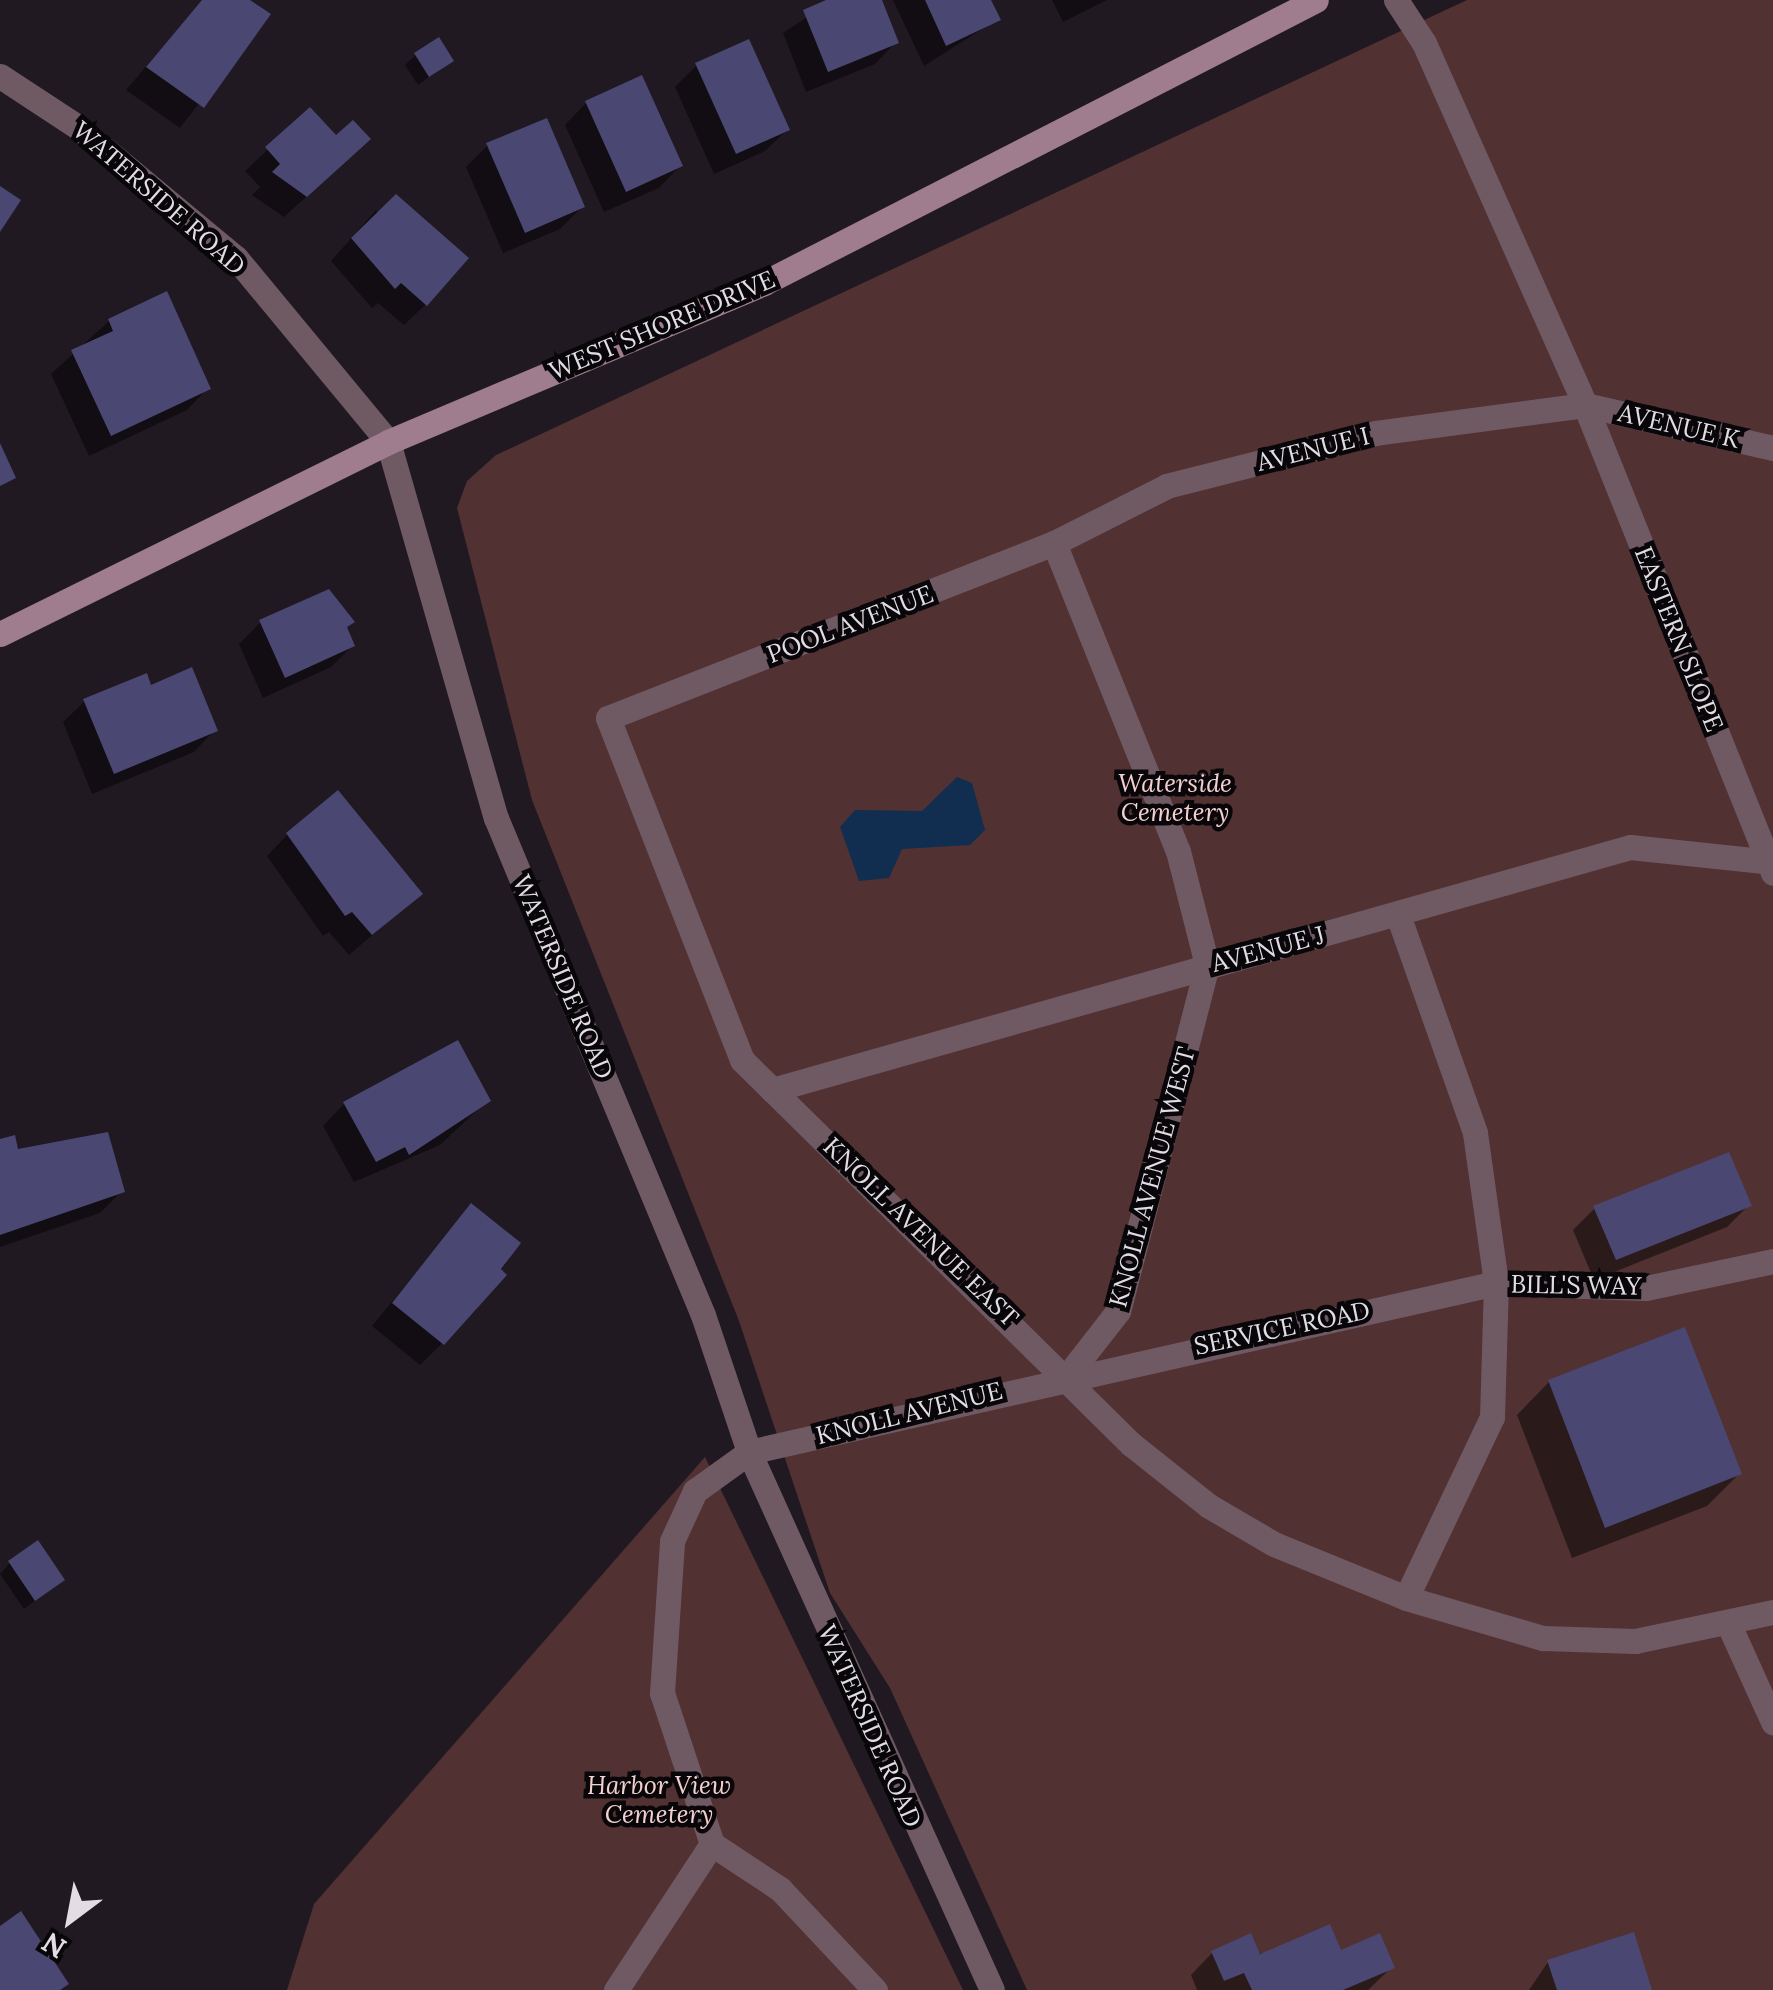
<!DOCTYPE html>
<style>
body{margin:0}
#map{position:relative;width:1773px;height:1990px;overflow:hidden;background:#201922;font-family:Lora,serif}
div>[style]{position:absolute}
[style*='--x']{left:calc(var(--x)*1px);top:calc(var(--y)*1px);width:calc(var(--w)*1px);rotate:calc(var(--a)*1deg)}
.green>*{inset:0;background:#513132}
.water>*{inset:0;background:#112e50}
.shadow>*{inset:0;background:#0007}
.building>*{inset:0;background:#4a4773}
.lane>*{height:25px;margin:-12.5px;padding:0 12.5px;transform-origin:12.5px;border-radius:12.5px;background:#6f5a64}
.street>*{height:25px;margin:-12.5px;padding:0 12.5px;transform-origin:12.5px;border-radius:12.5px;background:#6f5a64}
.secondary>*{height:25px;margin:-12.5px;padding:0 12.5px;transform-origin:12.5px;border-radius:12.5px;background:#9f7d8e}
span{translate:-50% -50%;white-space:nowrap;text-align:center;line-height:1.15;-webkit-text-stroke:9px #080609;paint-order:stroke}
.street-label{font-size:25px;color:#e2dde4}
.park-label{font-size:25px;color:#f4d0d0;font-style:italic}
.north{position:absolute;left:20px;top:1870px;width:100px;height:100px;-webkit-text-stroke:8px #080609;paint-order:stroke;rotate:212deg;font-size:28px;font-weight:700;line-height:40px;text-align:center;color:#e2dde4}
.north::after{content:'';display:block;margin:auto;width:35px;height:45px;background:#e2dde4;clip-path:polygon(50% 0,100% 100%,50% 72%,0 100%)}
</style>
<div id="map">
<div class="green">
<div style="clip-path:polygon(1467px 0,1773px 0,1773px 1990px,1027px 1990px,890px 1688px,830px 1593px,739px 1321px,532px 800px,457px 508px,467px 481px,496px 455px)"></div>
<div style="clip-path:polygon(705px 1457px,963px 1990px,287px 1990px,314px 1904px)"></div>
</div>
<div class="water">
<div style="clip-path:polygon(957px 777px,972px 783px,985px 830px,970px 845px,902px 849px,889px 878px,859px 881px,840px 827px,855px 810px,922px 811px)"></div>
</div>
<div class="shadow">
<div style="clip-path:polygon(203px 0,246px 0,267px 15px,180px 128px,126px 90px)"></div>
<div style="clip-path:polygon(833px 0,879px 0,896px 42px,875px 64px,806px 92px,783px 33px)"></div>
<div style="clip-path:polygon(893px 0,989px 0,998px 19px,924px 66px)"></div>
<div style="clip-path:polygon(1052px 0,1107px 0,1063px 22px)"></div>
<div style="clip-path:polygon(416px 55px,451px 61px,418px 85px,405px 65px)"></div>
<div style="clip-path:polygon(697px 65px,787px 130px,765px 151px,714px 174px,675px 87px)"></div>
<div style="clip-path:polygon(586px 103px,680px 166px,659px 188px,604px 212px,565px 125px)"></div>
<div style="clip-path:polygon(310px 110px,346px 161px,284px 217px,252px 195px,260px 187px,245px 171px)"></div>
<div style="clip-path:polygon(488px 145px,582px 207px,560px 229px,503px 253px,466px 167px)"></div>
<div style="clip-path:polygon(376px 210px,426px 304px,404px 325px,378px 303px,372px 308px,331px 261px)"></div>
<div style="clip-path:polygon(109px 321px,208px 388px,187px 410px,89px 456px,51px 374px)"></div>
<div style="clip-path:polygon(261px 622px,345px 629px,352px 646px,331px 667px,263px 698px,239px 644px)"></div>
<div style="clip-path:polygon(85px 701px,215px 730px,194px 752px,92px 794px,63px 722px)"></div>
<div style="clip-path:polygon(288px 834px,420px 894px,349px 955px,329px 932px,323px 936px,267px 856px)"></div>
<div style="clip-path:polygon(488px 1100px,440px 1145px,354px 1182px,323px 1126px,344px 1104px)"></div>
<div style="clip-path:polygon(0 1144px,17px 1152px,122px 1191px,100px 1213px,0 1247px)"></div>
<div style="clip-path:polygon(1749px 1205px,1727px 1227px,1594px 1280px,1573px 1230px,1595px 1208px)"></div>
<div style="clip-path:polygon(471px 1206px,518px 1244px,476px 1310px,420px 1365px,372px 1326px)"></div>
<div style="clip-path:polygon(1549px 1382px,1739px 1474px,1707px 1506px,1572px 1558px,1517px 1415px)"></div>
<div style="clip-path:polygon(10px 1563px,62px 1580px,24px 1609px,0 1574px)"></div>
<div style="clip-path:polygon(1212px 1953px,1340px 1953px,1392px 1967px,1368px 1990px,1197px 1990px,1191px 1975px)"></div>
<div style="clip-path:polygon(1548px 1962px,1649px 1990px,1529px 1990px)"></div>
</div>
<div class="building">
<div style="clip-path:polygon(202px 0,250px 0,271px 14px,204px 108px,146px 67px)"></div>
<div style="clip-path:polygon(826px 0,882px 0,899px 43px,828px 72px,803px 10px)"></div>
<div style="clip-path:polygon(925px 0,991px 0,1001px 20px,946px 46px)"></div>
<div style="clip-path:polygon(439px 37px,454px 61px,429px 77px,414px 53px)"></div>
<div style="clip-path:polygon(749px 39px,790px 130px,736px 154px,695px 63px)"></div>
<div style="clip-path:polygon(642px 75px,683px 166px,626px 192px,585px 101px)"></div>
<div style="clip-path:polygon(310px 107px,336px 135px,353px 120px,371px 139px,307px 197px,272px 172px,280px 164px,265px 147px)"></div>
<div style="clip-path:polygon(547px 118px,585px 207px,525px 233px,486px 143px)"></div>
<div style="clip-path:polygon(0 186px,21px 200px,0 232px)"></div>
<div style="clip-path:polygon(396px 194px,469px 258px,427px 306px,401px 283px,395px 289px,351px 238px)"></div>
<div style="clip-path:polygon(167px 291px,211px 389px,111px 436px,71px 350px,113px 331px,108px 319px)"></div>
<div style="clip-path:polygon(0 443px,16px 478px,0 486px)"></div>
<div style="clip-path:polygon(329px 589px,355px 622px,347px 627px,355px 646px,285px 678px,259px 620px)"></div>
<div style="clip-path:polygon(192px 667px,218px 731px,114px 774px,83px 699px,147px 673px,151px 685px)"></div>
<div style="clip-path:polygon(338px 790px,423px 894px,372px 935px,352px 912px,345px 916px,286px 833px)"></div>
<div style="clip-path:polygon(458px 1040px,491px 1101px,409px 1155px,405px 1147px,376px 1162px,343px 1102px)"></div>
<div style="clip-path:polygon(108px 1132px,125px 1192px,0 1235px,0 1139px,15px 1135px,18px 1149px)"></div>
<div style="clip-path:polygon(1729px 1152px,1752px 1206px,1616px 1260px,1593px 1206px)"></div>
<div style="clip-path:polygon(471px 1203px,521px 1243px,501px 1269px,507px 1275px,444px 1345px,392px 1303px)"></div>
<div style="clip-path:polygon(1685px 1327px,1742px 1474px,1605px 1528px,1548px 1380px)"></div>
<div style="clip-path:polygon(38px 1540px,65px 1580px,35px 1601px,8px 1561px)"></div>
<div style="clip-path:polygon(21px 1911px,69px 1984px,60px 1990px,0 1990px,0 1926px)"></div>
<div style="clip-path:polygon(1330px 1924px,1341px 1950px,1380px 1933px,1395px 1968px,1343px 1990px,1252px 1990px,1244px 1973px,1224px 1981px,1211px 1951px,1251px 1933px,1260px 1954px)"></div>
<div style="clip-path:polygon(1634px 1932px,1652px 1990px,1557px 1990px,1547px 1960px)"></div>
</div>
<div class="lane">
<div style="--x:1396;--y:0;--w:51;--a:56.9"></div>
<div style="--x:1424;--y:43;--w:396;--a:66"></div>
<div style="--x:1585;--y:405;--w:504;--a:68.11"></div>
<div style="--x:1773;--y:448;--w:193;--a:-167.1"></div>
<div style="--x:1585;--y:405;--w:211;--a:172.4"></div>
<div style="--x:1376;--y:433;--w:216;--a:165.8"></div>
<div style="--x:1167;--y:486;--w:127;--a:153.2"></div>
<div style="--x:1054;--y:543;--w:479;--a:158.6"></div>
<div style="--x:608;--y:718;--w:367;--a:68.6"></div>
<div style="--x:742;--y:1060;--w:547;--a:44.63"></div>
<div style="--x:1131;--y:1444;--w:100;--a:38.5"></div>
<div style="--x:1209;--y:1506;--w:75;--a:30.3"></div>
<div style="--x:1274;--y:1544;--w:143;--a:22.2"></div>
<div style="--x:1406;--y:1598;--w:143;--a:16.3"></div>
<div style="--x:1543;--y:1638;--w:92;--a:1.9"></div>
<div style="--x:1635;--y:1641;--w:141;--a:-11.9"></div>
<div style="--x:1054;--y:543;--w:332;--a:68.1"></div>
<div style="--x:1178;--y:851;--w:118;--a:75.7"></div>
<div style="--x:1207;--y:965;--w:357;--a:104.4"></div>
<div style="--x:1118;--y:1311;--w:80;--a:127.9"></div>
<div style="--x:1398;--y:915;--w:231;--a:70.5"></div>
<div style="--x:1475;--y:1133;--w:151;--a:82"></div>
<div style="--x:1496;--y:1283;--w:134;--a:91.7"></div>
<div style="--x:1492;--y:1417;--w:200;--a:115.4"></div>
<div style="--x:772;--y:1090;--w:892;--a:-15.81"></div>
<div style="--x:1630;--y:847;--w:144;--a:6"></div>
<div style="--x:1729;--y:1625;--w:107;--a:65.6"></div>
<div style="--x:712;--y:1844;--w:159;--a:-108.3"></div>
<div style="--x:662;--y:1693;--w:152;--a:-86.2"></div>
<div style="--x:672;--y:1541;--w:55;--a:-65.3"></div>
<div style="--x:695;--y:1491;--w:67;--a:-35.8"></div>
<div style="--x:749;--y:1452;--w:766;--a:-12.75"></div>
<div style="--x:1496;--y:1283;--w:150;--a:1.9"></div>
<div style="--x:1646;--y:1288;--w:130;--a:-12"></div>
<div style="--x:712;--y:1844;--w:82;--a:33.5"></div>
<div style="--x:780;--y:1889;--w:139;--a:46.8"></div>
<div style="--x:616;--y:1990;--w:175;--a:-56.7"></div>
</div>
<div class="street">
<div style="--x:0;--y:76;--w:93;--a:33.2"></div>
<div style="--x:78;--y:127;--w:205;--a:39.7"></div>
<div style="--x:236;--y:258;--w:239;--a:50.4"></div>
<div style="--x:388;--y:442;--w:391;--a:74"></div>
<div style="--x:496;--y:818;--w:538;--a:67.39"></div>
<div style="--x:703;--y:1315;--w:145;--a:71.4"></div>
<div style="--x:749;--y:1452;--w:590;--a:65.69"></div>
</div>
<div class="secondary">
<div style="--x:0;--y:634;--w:433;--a:-26.3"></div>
<div style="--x:388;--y:442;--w:408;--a:-22.9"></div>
<div style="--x:764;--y:283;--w:620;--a:-27.14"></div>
</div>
<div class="street-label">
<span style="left:159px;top:198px;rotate:41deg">WATERSIDE ROAD</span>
<span style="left:662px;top:325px;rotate:-23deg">WEST SHORE DRIVE</span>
<span style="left:1679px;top:426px;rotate:13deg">AVENUE K</span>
<span style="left:1313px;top:449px;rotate:-14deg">AVENUE I</span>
<span style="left:850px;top:624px;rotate:-21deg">POOL AVENUE</span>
<span style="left:1679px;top:639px;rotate:68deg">EASTERN SLOPE</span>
<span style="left:1268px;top:949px;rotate:-15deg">AVENUE J</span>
<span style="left:563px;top:977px;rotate:67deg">WATERSIDE ROAD</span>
<span style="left:1152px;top:1177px;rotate:-75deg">KNOLL AVENUE WEST</span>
<span style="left:921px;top:1232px;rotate:44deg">KNOLL AVENUE EAST</span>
<span style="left:1576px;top:1285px;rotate:1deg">BILL'S WAY</span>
<span style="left:1282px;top:1328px;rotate:-12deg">SERVICE ROAD</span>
<span style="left:909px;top:1413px;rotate:-14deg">KNOLL AVENUE</span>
<span style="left:870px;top:1726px;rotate:66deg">WATERSIDE ROAD</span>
</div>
<div class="park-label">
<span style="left:1175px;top:798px">Waterside<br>Cemetery</span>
<span style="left:659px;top:1800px">Harbor View<br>Cemetery</span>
</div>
<div class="north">N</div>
</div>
